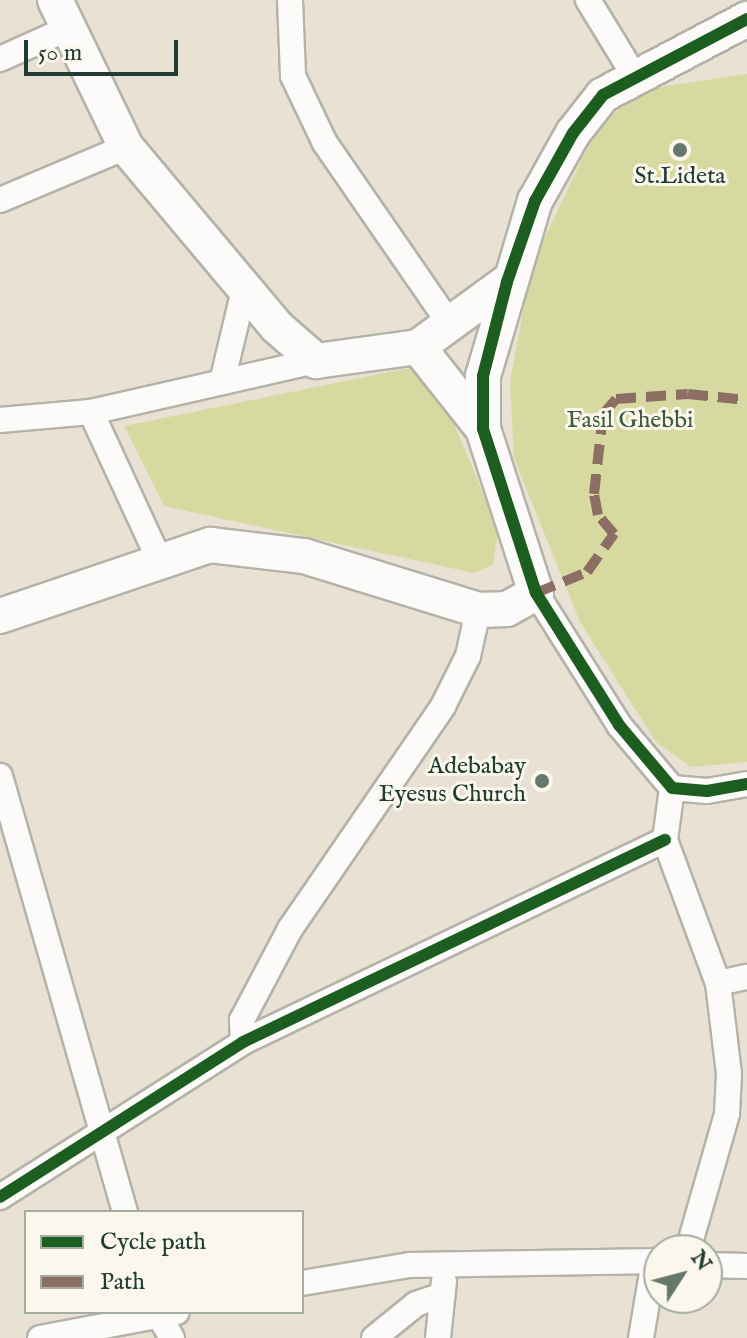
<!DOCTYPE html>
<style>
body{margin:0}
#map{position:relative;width:747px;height:1338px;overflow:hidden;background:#e9e2d4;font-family:"IM FELL English",serif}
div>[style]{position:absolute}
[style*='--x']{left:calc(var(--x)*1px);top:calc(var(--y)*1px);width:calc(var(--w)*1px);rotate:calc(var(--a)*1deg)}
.green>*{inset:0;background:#d6daa0}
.roads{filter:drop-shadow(2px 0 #b4b3a9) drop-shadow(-2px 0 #b4b3a9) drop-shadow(0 2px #b4b3a9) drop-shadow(0 -2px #b4b3a9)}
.street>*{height:24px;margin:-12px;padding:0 12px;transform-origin:12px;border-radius:12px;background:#fcfbf9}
.secondary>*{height:34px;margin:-17px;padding:0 17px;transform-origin:17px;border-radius:17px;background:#fcfbf9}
.quiet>*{height:10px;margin-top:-5px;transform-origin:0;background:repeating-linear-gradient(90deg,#8d6e63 0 20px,transparent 0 30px)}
.cycleway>*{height:12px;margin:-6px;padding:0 6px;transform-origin:6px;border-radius:6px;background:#1b5e20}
.dots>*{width:22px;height:22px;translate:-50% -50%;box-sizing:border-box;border:4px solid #fbf7ec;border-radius:50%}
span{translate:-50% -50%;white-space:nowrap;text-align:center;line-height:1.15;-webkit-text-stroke:6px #fbf7ec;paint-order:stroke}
.poi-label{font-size:24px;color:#1f3d34}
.right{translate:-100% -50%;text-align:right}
.park-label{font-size:24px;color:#405b41}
.legend{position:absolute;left:24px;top:1210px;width:280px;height:104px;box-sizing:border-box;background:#fbf7ec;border:2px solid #a3ada2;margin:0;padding:10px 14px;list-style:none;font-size:24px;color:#1f3d34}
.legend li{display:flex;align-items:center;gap:16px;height:40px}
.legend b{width:40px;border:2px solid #a3ada2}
.north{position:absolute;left:643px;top:1234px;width:80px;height:80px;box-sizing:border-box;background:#fbf7ec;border:2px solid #a3ada2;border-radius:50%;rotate:54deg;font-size:22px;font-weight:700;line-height:32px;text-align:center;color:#1f3d34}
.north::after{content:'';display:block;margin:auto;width:28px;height:36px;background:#66776c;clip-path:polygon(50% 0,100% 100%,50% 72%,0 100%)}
.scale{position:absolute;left:24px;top:40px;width:154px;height:36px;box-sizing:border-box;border:4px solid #1f3d34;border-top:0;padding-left:10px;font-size:24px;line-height:28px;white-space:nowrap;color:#1f3d34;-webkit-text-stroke:6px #fbf7ec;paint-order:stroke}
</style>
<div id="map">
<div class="green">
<div style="clip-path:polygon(747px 74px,747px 762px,691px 767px,656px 742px,580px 622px,514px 458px,510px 383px,531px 267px,597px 127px,646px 89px)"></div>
<div style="clip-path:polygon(409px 368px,443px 397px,498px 530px,493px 565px,474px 573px,164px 506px,124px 426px)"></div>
</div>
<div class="roads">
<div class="street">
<div style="--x:290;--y:0;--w:76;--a:87.7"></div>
<div style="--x:293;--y:76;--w:74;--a:64.5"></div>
<div style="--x:325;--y:143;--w:224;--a:55.4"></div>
<div style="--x:588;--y:0;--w:90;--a:58.6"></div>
<div style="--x:0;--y:59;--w:73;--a:-24.1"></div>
<div style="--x:0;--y:200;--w:137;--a:-22.8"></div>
<div style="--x:222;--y:382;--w:95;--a:-76.6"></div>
<div style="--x:91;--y:412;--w:162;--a:65.2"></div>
<div style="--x:0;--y:420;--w:91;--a:-5"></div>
<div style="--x:91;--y:412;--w:231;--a:-12.8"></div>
<div style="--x:536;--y:593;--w:156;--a:57.8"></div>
<div style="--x:619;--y:725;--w:82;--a:49.9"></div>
<div style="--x:672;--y:788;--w:35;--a:5"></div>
<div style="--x:707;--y:791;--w:41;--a:-9.9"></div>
<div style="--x:0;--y:776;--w:454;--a:74"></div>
<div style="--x:672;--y:788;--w:52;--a:97.7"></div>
<div style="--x:665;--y:840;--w:153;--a:69.7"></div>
<div style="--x:718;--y:983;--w:92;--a:83.1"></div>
<div style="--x:729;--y:1074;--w:40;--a:92.9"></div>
<div style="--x:727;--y:1114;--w:141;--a:106"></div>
<div style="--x:718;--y:983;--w:30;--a:-12"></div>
<div style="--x:243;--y:1042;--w:22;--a:-93"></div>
<div style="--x:242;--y:1020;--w:103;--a:-62.2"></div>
<div style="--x:290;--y:929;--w:270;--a:-55.5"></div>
<div style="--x:443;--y:706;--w:56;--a:-63.4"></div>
<div style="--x:468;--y:656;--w:47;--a:-77.7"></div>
<div style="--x:0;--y:1197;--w:288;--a:-32.5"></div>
<div style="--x:243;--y:1042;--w:468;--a:-25.6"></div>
<div style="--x:707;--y:1265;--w:40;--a:1.4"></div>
<div style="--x:302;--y:1283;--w:109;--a:-9.5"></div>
<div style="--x:409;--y:1265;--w:250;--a:-0.9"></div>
<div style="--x:157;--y:1312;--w:30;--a:60"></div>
<div style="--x:40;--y:1338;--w:139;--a:-10.7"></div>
<div style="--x:374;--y:1338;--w:54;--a:-39"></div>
<div style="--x:416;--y:1304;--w:28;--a:-19"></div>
<div style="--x:438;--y:1338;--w:57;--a:-84"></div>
<div style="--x:641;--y:1338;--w:78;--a:-80.4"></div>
</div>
<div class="secondary">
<div style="--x:55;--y:0;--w:163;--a:64.2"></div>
<div style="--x:126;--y:147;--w:235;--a:50"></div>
<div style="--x:277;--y:327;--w:52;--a:41.1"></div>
<div style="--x:316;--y:361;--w:103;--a:-7.8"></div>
<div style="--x:418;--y:347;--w:110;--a:-36.1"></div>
<div style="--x:418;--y:347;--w:105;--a:51.6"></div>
<div style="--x:0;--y:616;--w:222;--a:-18.7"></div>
<div style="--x:210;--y:545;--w:95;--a:6.7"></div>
<div style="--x:304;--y:556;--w:182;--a:17.2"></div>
<div style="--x:478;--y:610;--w:29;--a:-2"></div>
<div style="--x:507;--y:609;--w:33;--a:-29"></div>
<div style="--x:536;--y:593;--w:172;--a:-107.9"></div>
<div style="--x:483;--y:429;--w:53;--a:-90"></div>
<div style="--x:483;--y:376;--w:183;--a:-73.5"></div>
<div style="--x:535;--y:201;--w:78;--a:-60.8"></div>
<div style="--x:573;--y:133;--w:48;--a:-51.7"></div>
<div style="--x:603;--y:95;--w:163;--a:-27.8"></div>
</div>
</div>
<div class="quiet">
<div style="--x:536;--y:593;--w:55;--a:-22.4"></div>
<div style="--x:587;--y:572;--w:47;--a:-54.6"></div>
<div style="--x:614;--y:534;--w:25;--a:-130"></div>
<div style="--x:598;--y:515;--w:21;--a:-101"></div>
<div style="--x:594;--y:494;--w:81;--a:-83.6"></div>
<div style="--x:603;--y:414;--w:20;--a:-49"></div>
<div style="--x:616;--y:399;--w:72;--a:-4"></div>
<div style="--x:688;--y:394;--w:59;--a:5.8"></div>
</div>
<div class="cycleway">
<div style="--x:747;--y:19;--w:163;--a:152.2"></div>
<div style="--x:603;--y:95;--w:48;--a:128.3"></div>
<div style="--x:573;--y:133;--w:78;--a:119.2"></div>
<div style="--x:535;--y:201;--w:86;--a:109.1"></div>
<div style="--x:507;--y:282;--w:97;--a:104.3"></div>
<div style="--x:483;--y:376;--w:53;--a:90"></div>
<div style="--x:483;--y:429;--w:172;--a:72.1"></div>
<div style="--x:536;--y:593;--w:156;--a:57.8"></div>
<div style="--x:619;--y:725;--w:82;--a:49.9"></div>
<div style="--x:672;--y:788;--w:35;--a:5"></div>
<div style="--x:707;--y:791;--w:41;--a:-9.9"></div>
<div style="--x:0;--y:1197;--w:288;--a:-32.5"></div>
<div style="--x:243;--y:1042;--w:468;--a:-25.6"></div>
</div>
<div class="dots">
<div style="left:680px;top:150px;background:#66776c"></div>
<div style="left:542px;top:781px;background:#66776c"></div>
</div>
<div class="poi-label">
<span style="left:680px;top:177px">St.Lideta</span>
<span class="right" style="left:526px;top:781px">Adebabay<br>Eyesus Church</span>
</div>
<div class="park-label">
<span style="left:630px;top:421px">Fasil Ghebbi</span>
</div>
<ul class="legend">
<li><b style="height:10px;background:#1b5e20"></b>Cycle path</li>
<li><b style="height:10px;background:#8d6e63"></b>Path</li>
</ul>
<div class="north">N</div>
<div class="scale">50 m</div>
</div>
